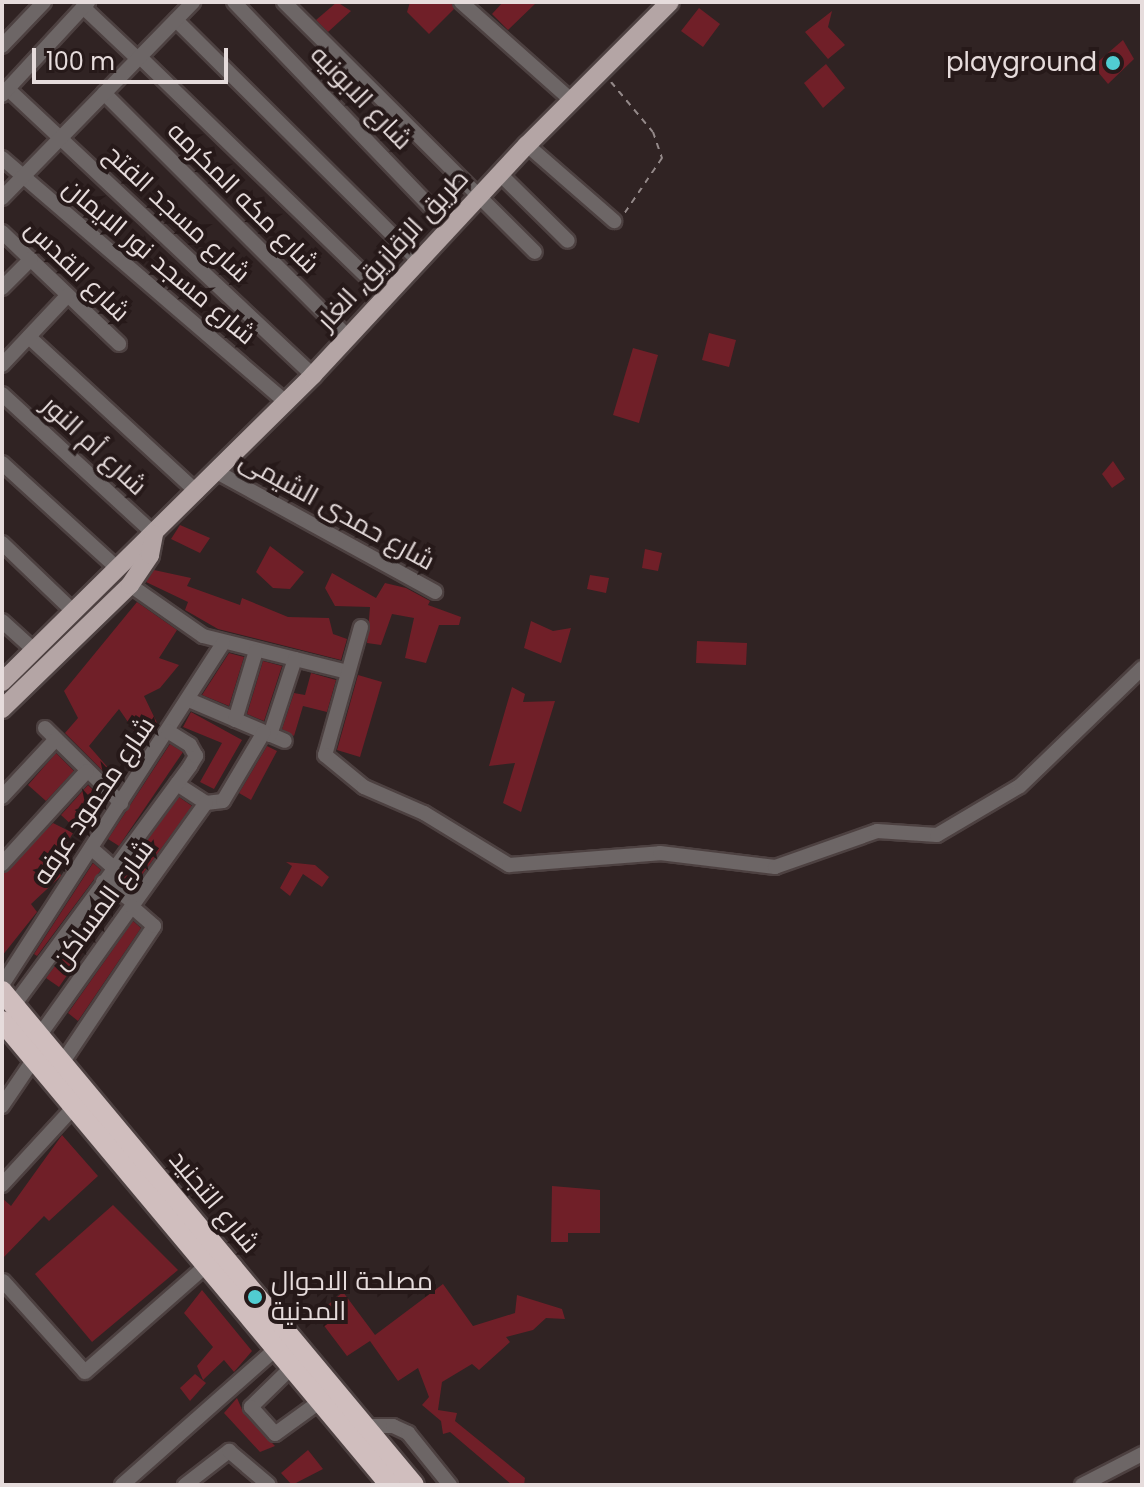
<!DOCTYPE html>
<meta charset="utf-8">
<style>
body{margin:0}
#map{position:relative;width:1144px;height:1487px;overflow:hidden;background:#302323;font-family:Poppins,Cairo,sans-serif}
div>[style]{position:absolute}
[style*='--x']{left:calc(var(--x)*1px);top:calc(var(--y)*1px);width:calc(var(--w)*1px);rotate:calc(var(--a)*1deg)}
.building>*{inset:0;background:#701f28}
.path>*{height:2px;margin-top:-1px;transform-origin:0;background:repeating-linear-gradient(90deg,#948989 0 6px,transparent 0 12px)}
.roads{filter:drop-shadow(2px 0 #4d4141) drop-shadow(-2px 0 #4d4141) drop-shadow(0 2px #4d4141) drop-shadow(0 -2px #4d4141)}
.minor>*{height:14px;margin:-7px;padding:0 7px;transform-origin:7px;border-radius:7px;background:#6d6666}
.major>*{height:18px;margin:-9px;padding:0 9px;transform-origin:9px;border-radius:9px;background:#b4a5a5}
.highway>*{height:20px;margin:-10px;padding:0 10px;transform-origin:10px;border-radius:10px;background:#d0bebe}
.dots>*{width:22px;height:22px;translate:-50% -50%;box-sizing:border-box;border:4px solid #261919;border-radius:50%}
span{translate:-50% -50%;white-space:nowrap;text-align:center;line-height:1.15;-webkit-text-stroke:8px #261919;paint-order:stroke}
.poi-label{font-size:26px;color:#e6dcdc}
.right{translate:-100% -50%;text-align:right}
.left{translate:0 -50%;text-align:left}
.street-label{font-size:26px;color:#e6dcdc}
.frame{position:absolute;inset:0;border:4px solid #e6dcdc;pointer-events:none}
.scale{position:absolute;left:32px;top:48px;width:196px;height:36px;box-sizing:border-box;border:4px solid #e6dcdc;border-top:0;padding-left:10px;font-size:24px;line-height:28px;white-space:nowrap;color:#e6dcdc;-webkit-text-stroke:6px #261919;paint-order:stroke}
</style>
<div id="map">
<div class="building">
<div style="clip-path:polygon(337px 2px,351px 11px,328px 32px,316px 20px)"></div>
<div style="clip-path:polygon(410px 2px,451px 2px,454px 9px,429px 34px,407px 12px)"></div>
<div style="clip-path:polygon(503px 2px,537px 2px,508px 30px,492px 14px)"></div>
<div style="clip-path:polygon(699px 8px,720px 24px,703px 47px,681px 31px)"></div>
<div style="clip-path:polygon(832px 11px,828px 27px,845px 45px,828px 59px,805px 32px)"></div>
<div style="clip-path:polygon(1123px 40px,1134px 59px,1108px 84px,1093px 66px)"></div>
<div style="clip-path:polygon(826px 64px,845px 88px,823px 108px,804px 83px)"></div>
<div style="clip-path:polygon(709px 333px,736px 340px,729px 367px,702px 360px)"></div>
<div style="clip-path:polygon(633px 348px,658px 355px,639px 423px,613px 415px)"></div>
<div style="clip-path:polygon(1113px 461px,1125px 479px,1112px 488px,1102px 474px)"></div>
<div style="clip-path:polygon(180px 525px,210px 538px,200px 553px,171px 539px)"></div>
<div style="clip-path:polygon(270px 546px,304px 572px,290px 589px,273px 588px,256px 572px)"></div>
<div style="clip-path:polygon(645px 549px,662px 553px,658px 571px,642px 568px)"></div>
<div style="clip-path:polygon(154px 570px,191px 578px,187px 586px,240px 605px,242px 598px,288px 617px,329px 618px,333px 634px,347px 639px,341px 660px,218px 629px,185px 610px,188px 602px,146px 582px)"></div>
<div style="clip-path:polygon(332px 573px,376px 598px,385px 583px,406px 588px,430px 601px,428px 605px,461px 617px,459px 625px,439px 625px,426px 663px,405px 658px,414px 618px,392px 614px,381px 645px,367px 643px,370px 607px,335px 606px,325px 588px)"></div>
<div style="clip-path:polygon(590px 575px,609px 578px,606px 593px,587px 589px)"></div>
<div style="clip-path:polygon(137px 602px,177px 630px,159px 658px,179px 665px,160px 688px,144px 696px,158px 725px,139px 738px,119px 709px,89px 746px,111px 771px,107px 775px,65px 733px,78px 718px,64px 691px)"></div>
<div style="clip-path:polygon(531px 621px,553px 631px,571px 628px,561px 663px,524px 648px)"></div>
<div style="clip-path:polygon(697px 641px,747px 643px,746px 665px,696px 663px)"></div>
<div style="clip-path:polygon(229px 653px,244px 657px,229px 706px,202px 695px)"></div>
<div style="clip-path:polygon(263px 661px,282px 666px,264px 721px,247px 714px)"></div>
<div style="clip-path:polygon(311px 673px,336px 680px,327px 712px,303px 706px,294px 736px,282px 729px,294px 693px,305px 695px)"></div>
<div style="clip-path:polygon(358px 675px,382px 682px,360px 757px,337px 750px)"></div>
<div style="clip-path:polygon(512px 687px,525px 694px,523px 702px,555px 701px,521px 812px,503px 803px,515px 763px,489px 766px)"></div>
<div style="clip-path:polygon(191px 712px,242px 740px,214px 789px,200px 782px,222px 743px,183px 727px)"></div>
<div style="clip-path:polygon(170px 744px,183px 752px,119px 846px,108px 839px)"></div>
<div style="clip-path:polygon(267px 746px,277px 751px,251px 800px,239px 793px)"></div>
<div style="clip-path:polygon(56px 753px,74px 771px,46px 801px,28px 785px)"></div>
<div style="clip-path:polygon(88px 785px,102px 799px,76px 829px,61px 815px)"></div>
<div style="clip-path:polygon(179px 797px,192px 806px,132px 889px,118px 880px)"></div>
<div style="clip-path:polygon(53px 823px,73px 833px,56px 862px,61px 876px,31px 904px,37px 912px,2px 956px,2px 874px)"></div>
<div style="clip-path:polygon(286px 862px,315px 865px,329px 877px,322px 887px,303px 874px,290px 896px,280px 888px,292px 866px)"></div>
<div style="clip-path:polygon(93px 863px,101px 870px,37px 956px,34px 954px)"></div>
<div style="clip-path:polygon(107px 896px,117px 903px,59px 987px,46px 978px)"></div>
<div style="clip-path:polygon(133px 921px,141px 928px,78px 1021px,68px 1013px)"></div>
<div style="clip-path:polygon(62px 1135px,98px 1176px,49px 1221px,44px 1216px,2px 1259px,2px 1198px,11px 1206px)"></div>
<div style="clip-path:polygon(552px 1186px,600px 1190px,600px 1233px,568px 1233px,568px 1242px,551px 1242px)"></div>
<div style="clip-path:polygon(113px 1205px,178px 1270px,92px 1342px,35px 1274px)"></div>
<div style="clip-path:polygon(443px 1284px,473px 1326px,515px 1313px,517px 1295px,562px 1309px,565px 1319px,546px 1318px,533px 1330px,506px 1337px,510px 1342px,479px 1370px,472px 1364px,442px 1382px,438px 1410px,457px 1413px,455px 1421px,525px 1478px,524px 1485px,512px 1485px,450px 1432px,443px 1434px,441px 1421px,422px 1405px,429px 1397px,418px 1368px,398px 1381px,370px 1341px,347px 1356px,316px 1315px,343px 1292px,375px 1335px)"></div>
<div style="clip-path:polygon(202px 1290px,252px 1351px,234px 1372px,224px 1360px,203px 1380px,197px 1366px,213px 1347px,184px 1313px)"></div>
<div style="clip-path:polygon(195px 1374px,206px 1383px,190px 1401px,180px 1388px)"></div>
<div style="clip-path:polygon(237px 1398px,244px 1414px,275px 1446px,260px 1452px,224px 1413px)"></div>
<div style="clip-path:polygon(308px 1450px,323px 1469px,292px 1485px,281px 1473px)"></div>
</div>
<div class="path">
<div style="--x:611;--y:82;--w:65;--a:50"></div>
<div style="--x:653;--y:132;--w:28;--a:71"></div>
<div style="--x:662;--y:158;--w:68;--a:124.2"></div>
</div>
<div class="roads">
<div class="minor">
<div style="--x:234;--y:2;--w:313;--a:46.2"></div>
<div style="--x:284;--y:2;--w:354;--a:44.9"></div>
<div style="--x:461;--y:2;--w:147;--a:41.7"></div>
<div style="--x:83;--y:7;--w:76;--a:43.4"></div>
<div style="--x:176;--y:20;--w:344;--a:44.8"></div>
<div style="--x:2;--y:46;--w:61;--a:-46.3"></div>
<div style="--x:140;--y:57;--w:342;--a:44.1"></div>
<div style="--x:8;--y:89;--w:418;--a:43.2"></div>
<div style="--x:104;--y:93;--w:345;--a:45"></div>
<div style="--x:2;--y:95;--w:127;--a:-47.2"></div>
<div style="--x:527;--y:145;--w:116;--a:41.1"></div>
<div style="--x:2;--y:158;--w:374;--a:40.7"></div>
<div style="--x:500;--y:174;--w:95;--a:44.6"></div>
<div style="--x:2;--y:198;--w:274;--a:-45.7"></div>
<div style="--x:2;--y:232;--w:162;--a:43.7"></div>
<div style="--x:2;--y:288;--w:41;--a:-45"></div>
<div style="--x:29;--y:337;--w:229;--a:42.7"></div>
<div style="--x:2;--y:365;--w:95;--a:-46.7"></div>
<div style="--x:2;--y:394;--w:207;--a:42.6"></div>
<div style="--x:2;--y:463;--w:156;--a:42.4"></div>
<div style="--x:217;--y:472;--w:249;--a:28.8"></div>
<div style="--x:2;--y:543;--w:98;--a:43.8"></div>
<div style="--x:130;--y:585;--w:89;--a:34.9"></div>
<div style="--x:203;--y:636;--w:148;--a:14"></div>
<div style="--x:2;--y:621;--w:43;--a:42.2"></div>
<div style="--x:361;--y:627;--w:133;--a:105.7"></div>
<div style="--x:325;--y:755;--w:50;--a:39.4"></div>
<div style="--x:364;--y:787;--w:65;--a:23.4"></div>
<div style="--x:424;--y:813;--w:100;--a:31.5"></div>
<div style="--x:509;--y:865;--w:151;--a:-4.5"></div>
<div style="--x:660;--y:853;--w:116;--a:6.9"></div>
<div style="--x:775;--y:867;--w:108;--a:-19.4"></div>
<div style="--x:877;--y:831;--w:60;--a:3.8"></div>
<div style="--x:937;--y:835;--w:96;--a:-30.6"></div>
<div style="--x:1020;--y:786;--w:170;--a:-44"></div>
<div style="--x:189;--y:700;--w:104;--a:23.1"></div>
<div style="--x:235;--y:720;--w:72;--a:-73.1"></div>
<div style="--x:45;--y:728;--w:107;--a:44.6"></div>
<div style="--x:270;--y:735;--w:80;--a:-71.8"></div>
<div style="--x:177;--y:784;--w:35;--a:33"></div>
<div style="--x:206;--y:803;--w:17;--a:-7"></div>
<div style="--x:223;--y:801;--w:80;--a:-59.3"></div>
<div style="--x:2;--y:797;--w:79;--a:-47"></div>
<div style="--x:91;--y:848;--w:30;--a:41"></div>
<div style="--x:2;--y:864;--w:126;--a:-47.6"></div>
<div style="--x:103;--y:882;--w:37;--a:33"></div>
<div style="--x:2;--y:985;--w:407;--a:-57.1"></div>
<div style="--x:14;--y:1005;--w:297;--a:-53.6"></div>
<div style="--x:190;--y:766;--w:12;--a:-59"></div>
<div style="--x:196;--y:756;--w:13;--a:-119"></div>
<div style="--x:190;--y:745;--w:25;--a:-148"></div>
<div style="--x:39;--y:1036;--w:287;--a:-54.4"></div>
<div style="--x:62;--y:1063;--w:165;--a:-56.1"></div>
<div style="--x:154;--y:926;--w:30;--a:-139"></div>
<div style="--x:2;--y:1106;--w:57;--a:-55.8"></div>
<div style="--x:2;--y:1185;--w:106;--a:-47.3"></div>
<div style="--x:3;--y:1281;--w:122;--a:48"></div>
<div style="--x:85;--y:1372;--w:162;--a:-41.3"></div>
<div style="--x:293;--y:1366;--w:59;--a:135.7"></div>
<div style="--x:251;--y:1407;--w:36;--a:48"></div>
<div style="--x:275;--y:1434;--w:58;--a:-35.9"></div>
<div style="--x:368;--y:1426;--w:25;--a:0"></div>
<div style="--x:393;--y:1426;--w:17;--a:25"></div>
<div style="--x:408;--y:1433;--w:67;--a:51.1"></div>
<div style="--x:122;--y:1485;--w:207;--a:-41.5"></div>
<div style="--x:185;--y:1485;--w:56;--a:-37.7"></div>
<div style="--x:229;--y:1451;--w:52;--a:40.4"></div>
<div style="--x:1082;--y:1485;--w:68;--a:-27.3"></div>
</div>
<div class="major">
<div style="--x:2;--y:682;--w:437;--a:-44.6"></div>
<div style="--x:313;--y:375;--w:314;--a:-47.1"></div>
<div style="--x:527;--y:145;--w:202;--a:-45"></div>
<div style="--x:2;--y:709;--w:178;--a:-44.1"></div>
<div style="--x:130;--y:585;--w:36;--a:-56"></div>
<div style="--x:150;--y:555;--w:21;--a:-79"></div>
</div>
<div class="highway">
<div style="--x:2;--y:991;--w:643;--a:50.17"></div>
<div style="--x:2;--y:1021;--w:605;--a:50.1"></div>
</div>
</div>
<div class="dots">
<div style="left:1113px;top:63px;background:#51ccd1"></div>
<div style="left:255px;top:1297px;background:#51ccd1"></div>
</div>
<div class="poi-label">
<span class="right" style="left:1097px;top:63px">playground</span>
<span class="left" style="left:271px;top:1297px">مصلحة الاحوال<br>المدنية</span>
</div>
<div class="street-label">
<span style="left:361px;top:98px;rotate:46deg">شارع الابونيه</span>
<span style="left:243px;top:198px;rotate:45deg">شارع مكه المكرمه</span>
<span style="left:177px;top:214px;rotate:43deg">شارع مسجد الفتح</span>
<span style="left:393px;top:250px;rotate:-47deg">طريق الزقازيق, الغار</span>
<span style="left:159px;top:262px;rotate:40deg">شارع مسجد نور الايمان</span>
<span style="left:77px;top:271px;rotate:44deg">شارع القدس</span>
<span style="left:94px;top:446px;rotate:43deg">شارع أم النور</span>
<span style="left:337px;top:511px;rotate:29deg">شارع حمدى الشيمى</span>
<span style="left:94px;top:801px;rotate:-56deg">شارع محمود عرفه</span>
<span style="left:103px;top:905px;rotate:-54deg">شارع المساكن</span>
<span style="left:214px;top:1202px;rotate:50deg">شارع التجنيد</span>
</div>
<div class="frame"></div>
<div class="scale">100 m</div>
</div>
